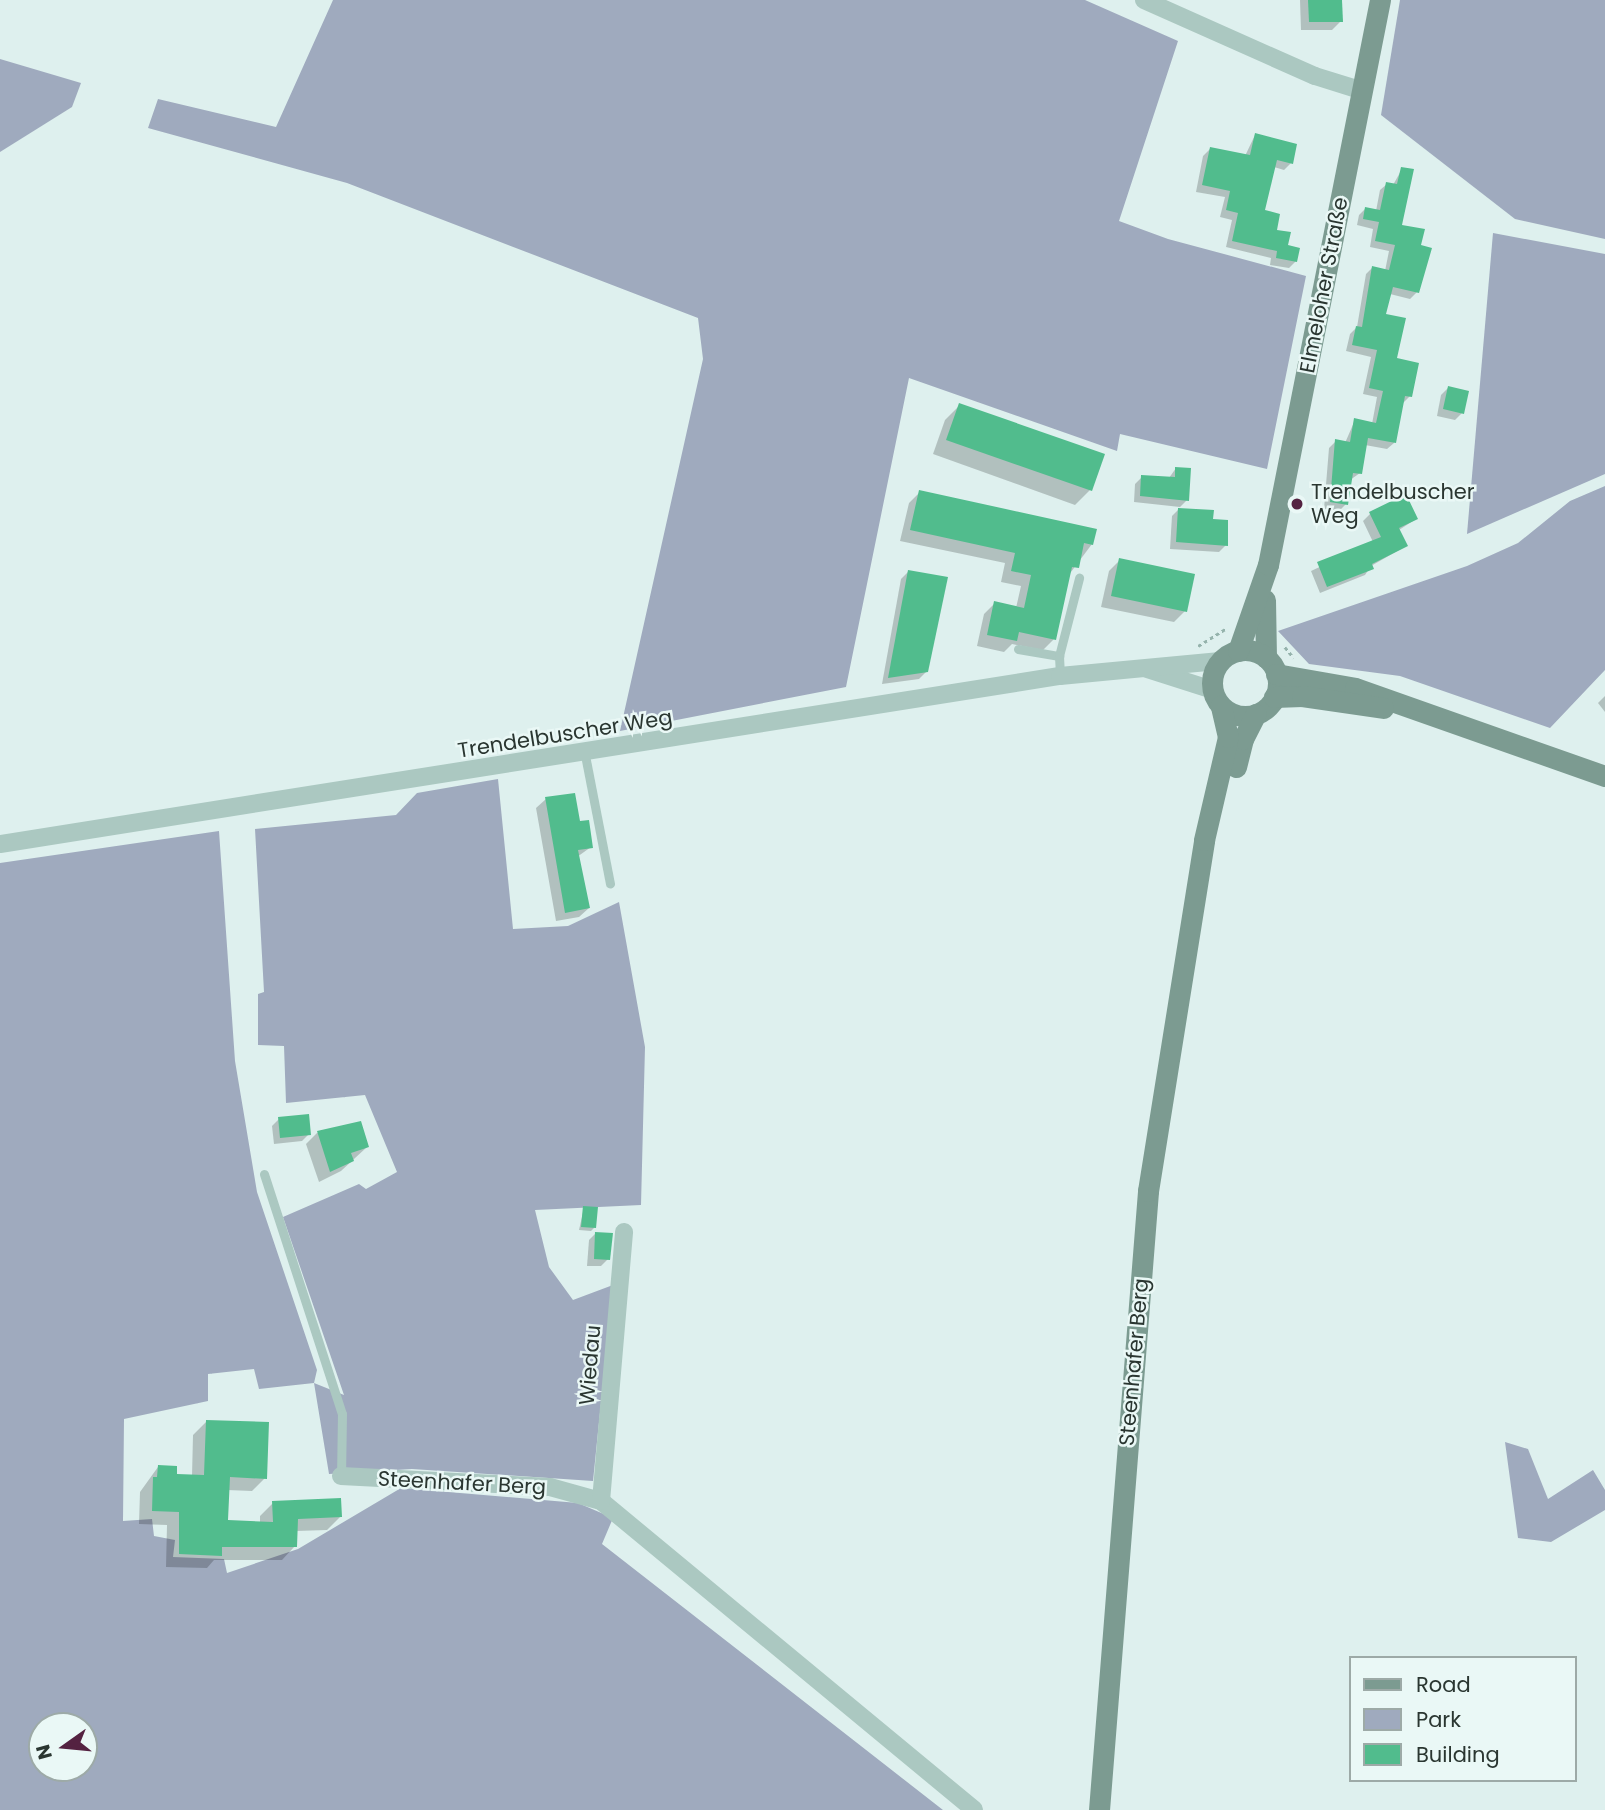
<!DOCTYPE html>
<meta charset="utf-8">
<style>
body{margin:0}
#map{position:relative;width:1605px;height:1810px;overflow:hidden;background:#def0ee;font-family:Poppins,sans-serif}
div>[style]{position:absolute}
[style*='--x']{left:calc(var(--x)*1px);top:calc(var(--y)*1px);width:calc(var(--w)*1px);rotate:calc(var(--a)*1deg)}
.green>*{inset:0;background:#9faabe}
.shadow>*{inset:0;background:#0003}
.building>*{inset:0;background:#51bc8d}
.path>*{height:2.5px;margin-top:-1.25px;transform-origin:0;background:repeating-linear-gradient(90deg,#95b3ac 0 3.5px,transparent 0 7px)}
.lane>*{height:9px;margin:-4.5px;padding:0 4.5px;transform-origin:4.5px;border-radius:4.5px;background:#abc8c1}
.street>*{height:18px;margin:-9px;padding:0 9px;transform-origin:9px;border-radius:9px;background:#abc8c1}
.secondary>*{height:21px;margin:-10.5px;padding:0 10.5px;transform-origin:10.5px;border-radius:10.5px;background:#7c9b91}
.secondary>.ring{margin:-10.5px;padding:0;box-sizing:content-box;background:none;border:21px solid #7c9b91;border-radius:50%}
.dots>*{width:19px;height:19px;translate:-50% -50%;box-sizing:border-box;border:4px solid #eaf8f6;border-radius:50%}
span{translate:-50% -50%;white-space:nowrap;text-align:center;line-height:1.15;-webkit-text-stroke:5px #eaf8f6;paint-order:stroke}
.street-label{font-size:21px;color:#2a3631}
.poi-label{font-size:21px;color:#2a3631}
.left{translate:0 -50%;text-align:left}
.legend{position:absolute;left:1349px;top:1656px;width:228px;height:126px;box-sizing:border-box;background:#eaf8f6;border:2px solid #9daaa7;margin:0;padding:9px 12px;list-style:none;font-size:21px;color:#2a3631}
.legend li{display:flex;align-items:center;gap:14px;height:35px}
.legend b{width:35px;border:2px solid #9daaa7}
.north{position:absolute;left:28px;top:1712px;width:70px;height:70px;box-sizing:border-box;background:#eaf8f6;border:2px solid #9daaa7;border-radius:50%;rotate:255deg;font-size:19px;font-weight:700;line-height:28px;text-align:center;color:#2a3631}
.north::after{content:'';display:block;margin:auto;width:24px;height:32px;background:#542241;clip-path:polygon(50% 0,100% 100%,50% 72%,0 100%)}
</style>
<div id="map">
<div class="green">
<div style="clip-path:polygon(333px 0,1085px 0,1178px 41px,1119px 221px,1168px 239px,1306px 276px,1267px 469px,1120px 434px,1117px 451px,909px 378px,846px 687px,620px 731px,703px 359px,698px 318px,347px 183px,148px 128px,158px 99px,276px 127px)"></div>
<div style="clip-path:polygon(1400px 0,1605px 0,1605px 239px,1515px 219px,1381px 115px)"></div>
<div style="clip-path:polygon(0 59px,81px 83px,72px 107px,0 152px)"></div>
<div style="clip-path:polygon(1493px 233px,1605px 254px,1605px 474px,1467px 534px)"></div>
<div style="clip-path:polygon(1605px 486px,1605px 670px,1550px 728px,1400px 676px,1309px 664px,1278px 631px,1467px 566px,1518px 543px,1570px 501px)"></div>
<div style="clip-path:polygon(evenodd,498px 779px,513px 929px,568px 926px,619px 902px,645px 1047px,641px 1205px,535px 1210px,549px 1267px,573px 1300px,613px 1285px,593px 1481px,412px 1469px,329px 1474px,314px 1383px,259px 1389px,254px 1369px,208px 1374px,208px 1401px,124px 1419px,123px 1521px,152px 1519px,154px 1536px,175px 1540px,173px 1557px,224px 1559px,227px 1573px,298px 1549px,401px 1488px,578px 1503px,613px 1518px,602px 1544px,943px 1810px,0 1810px,0 863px,219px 831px,235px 1061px,257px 1192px,317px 1370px,314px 1383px,344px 1395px,283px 1217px,359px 1184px,366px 1189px,397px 1172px,365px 1095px,286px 1103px,284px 1046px,258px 1045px,258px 994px,264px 992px,255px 829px,396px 815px,417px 793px,498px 779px,42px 1726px,84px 1726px,84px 1768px,42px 1768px,42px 1726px)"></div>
<div style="clip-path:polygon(1505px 1442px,1528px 1449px,1548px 1499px,1593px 1470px,1605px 1490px,1605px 1510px,1551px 1542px,1518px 1538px)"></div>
</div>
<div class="shadow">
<div style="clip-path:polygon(1300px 0,1340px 0,1341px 21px,1332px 30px,1301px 30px)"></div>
<div style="clip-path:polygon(1255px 135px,1291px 163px,1284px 170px,1274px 167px,1263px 212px,1296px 261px,1289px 268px,1270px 265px,1271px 258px,1226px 247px,1232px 220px,1220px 217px,1225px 197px,1196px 192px,1203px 156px,1210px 149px,1245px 156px)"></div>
<div style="clip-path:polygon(1402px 169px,1400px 226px,1419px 247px,1417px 292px,1410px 299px,1390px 294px,1384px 315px,1394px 360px,1410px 396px,1403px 403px,1394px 443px,1387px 449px,1365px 445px,1360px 473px,1350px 480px,1346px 504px,1339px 511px,1324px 509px,1329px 448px,1336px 441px,1345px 443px,1355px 420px,1372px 424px,1377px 397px,1363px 394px,1371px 357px,1346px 351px,1350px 334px,1357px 327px,1366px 274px,1372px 268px,1385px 271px,1389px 251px,1370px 247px,1373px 229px,1357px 225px,1359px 215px,1366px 208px,1376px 211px,1380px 190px,1387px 184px,1393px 185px)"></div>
<div style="clip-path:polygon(1448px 388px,1462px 413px,1455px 420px,1437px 416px,1441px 395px)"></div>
<div style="clip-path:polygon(960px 405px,1090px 490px,1075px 505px,933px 454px,945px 420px)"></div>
<div style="clip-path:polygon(1176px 468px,1187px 500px,1180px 507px,1134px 502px,1135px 484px,1142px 477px,1169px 478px)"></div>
<div style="clip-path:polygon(920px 492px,1092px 544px,1068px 576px,1054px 639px,1043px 650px,1012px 644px,1004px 652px,977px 646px,984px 614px,995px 603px,1016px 608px,1021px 586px,1001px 582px,1005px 563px,900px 541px,909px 503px)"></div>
<div style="clip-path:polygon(1179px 509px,1211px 520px,1226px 545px,1219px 552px,1170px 549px,1172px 516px)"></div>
<div style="clip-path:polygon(1370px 514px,1416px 519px,1399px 530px,1406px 546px,1371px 566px,1365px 575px,1320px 593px,1311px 571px,1373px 542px,1363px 521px)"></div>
<div style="clip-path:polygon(1120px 560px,1185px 611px,1174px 622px,1101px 607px,1109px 571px)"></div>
<div style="clip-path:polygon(908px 572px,927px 671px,919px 679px,882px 684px,901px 579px)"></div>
<div style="clip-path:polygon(1605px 696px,1605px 712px,1598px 703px)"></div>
<div style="clip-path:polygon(546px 799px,578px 823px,591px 847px,577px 857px,589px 908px,579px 917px,556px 921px,536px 808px)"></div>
<div style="clip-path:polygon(279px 1119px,309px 1134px,302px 1141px,274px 1144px,272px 1126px)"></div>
<div style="clip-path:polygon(360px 1123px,367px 1147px,341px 1171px,319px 1182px,306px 1144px,317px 1133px)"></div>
<div style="clip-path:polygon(584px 1208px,594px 1228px,591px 1231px,579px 1230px)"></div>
<div style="clip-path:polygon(596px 1233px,608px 1259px,601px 1266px,587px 1266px,589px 1240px)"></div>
<div style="clip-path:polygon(207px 1421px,265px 1478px,252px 1491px,227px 1490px,226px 1521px,260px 1523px,260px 1516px,273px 1503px,341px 1516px,327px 1530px,296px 1531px,295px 1546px,282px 1560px,214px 1560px,207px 1568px,166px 1567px,167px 1525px,139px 1524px,140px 1492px,158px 1467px,175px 1475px,192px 1476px,193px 1435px)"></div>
</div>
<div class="building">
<div style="clip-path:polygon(1308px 0,1342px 0,1343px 22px,1309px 22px)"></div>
<div style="clip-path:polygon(1255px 133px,1297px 144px,1293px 164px,1277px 160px,1265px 210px,1280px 214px,1277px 230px,1291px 232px,1288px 245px,1300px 248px,1297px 262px,1276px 258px,1277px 251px,1232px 241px,1238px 213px,1226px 210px,1230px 191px,1202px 185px,1210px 147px,1250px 155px)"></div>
<div style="clip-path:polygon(1401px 167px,1414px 169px,1402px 225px,1425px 229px,1421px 245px,1432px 248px,1419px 293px,1393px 287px,1386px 314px,1406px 318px,1397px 358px,1419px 363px,1412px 397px,1405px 396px,1396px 443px,1368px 438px,1362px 474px,1353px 473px,1348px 505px,1330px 502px,1335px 439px,1350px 442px,1354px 418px,1376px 423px,1383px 391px,1369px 388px,1377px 350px,1352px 345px,1356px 326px,1362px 327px,1372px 266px,1389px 270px,1395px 245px,1375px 241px,1379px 222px,1363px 219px,1365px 207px,1380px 210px,1386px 182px,1397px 184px)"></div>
<div style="clip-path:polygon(1448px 386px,1469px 391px,1464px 414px,1443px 409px)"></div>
<div style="clip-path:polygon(959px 403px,1105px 454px,1092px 491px,946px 440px)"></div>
<div style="clip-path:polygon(1175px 467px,1191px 468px,1189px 501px,1140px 496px,1141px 475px,1175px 477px)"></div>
<div style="clip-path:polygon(919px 490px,1097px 529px,1093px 545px,1084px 543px,1079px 568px,1072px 567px,1056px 640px,1019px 632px,1017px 641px,987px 635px,994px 601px,1024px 608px,1031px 575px,1011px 571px,1015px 553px,910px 530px)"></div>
<div style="clip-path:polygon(1406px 494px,1418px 519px,1399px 528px,1408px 546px,1372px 564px,1374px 569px,1327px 587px,1317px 562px,1381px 537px,1369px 512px)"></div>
<div style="clip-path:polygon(1178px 508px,1214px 510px,1213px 519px,1228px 520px,1228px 546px,1176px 542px)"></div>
<div style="clip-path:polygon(1119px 558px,1195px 574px,1187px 612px,1111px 596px)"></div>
<div style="clip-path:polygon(908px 570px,948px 577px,928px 672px,888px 678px)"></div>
<div style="clip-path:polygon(575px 793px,580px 821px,589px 820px,593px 848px,578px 850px,590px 908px,565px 913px,545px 797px)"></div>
<div style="clip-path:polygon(309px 1114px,311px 1135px,280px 1138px,278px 1117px)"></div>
<div style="clip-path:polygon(361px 1121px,369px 1147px,351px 1153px,354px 1161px,330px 1172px,317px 1131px)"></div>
<div style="clip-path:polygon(583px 1206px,598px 1207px,596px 1228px,581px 1227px)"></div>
<div style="clip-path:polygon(595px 1232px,613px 1233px,610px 1260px,594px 1259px)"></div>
<div style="clip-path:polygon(206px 1420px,269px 1422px,267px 1479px,230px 1477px,228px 1520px,273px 1522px,272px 1501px,341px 1498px,342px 1517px,298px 1519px,297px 1547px,222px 1547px,222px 1556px,179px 1554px,179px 1512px,152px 1511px,153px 1477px,157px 1477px,158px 1465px,177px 1466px,177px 1474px,204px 1475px)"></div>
</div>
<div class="path">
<div style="--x:1198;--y:646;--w:32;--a:-32"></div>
<div style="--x:1285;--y:647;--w:14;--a:51"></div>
</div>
<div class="lane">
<div style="--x:1018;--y:649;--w:42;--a:9.7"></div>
<div style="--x:1059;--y:656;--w:20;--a:87"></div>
<div style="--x:1059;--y:656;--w:81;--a:-75.6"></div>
<div style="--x:585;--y:755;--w:131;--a:79"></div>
<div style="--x:264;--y:1174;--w:252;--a:72"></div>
<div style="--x:342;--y:1414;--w:62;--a:90.9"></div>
</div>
<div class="street">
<div style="--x:1144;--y:0;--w:187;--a:24"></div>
<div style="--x:1315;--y:76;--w:50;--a:17.4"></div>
<div style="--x:1147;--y:669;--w:69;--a:17.7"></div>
<div style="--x:0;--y:844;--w:1073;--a:-9.01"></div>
<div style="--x:1060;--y:676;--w:161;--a:-5.4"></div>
<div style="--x:341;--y:1476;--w:209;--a:3"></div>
<div style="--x:550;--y:1487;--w:53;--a:15.4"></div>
<div style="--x:601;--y:1501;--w:484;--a:39.6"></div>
<div style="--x:601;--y:1501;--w:270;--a:-85.1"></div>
</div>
<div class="secondary">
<div style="--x:1265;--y:600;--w:58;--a:89"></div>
<div class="ring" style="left:1212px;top:650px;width:45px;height:45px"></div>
<div style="--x:1238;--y:651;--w:91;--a:-70.8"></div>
<div style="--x:1268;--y:565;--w:576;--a:-78.79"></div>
<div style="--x:1276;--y:674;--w:80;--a:10"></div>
<div style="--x:1355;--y:688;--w:265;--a:19.4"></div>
<div style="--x:1274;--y:697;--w:28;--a:-2"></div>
<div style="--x:1302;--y:696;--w:82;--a:8.4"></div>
<div style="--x:1236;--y:767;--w:29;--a:-76"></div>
<div style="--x:1243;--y:739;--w:28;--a:-63"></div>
<div style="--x:1099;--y:1810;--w:621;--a:-85.47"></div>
<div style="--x:1148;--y:1191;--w:355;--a:-80.9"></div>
<div style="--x:1204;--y:840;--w:106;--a:-76.9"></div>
<div style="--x:1228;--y:737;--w:32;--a:-103"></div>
</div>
<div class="dots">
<div style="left:1297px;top:504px;background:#542241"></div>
</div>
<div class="street-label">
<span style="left:1324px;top:285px;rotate:-79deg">Elmeloher Straße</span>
<span style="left:565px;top:734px;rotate:-9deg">Trendelbuscher Weg</span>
<span style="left:1134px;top:1362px;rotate:-85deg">Steenhafer Berg</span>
<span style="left:590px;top:1365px;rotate:-85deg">Wiedau</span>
<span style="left:462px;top:1483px;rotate:3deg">Steenhafer Berg</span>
</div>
<div class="poi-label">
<span class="left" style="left:1311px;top:504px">Trendelbuscher<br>Weg</span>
</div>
<ul class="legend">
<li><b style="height:9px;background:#7c9b91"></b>Road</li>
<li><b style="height:19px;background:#9faabe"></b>Park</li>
<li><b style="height:19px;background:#51bc8d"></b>Building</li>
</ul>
<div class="north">N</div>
</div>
